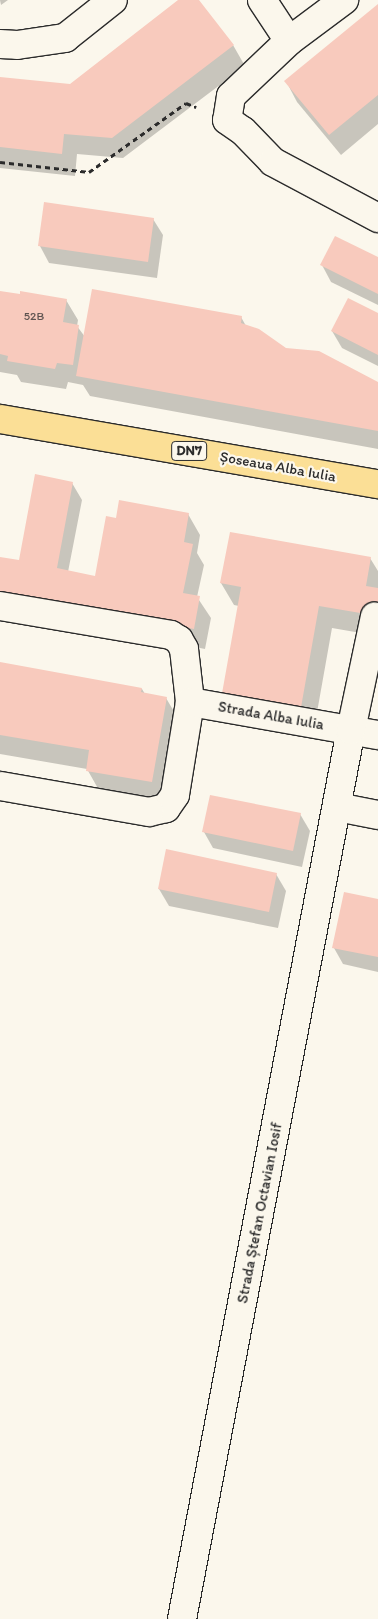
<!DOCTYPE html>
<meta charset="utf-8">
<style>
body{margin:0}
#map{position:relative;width:378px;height:1619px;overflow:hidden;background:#fbf7ec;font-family:Itim,sans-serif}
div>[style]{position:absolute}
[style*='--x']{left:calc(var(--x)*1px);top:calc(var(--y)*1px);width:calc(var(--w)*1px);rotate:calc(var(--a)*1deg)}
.shadow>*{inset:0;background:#0003}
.building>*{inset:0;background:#f8cabd}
.path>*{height:3px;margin-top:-1.5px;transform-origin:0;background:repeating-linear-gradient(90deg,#2b2b2b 0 5px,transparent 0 9px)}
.roads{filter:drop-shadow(1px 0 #2b2b2b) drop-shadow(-1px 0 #2b2b2b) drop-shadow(0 1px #2b2b2b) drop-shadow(0 -1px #2b2b2b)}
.minor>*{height:28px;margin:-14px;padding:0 14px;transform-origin:14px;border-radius:14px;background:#fbf7ec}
.major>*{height:28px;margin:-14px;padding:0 14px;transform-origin:14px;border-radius:14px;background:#fbdf96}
span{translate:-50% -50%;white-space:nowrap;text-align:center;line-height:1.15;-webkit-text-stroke:4.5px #fbf7ec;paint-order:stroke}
.number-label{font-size:12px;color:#5e5350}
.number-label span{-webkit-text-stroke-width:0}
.shield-label span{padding:1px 4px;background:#fbf7ec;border:1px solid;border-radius:4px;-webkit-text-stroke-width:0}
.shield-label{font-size:14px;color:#2b2b2b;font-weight:700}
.street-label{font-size:15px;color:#2b2b2b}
</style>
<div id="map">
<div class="shadow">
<div style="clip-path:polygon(0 0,8px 0,1px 5px)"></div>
<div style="clip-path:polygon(181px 0,198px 0,233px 45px,245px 66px,123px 158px,77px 154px,75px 176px,0 168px,0 78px,71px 86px)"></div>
<div style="clip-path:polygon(378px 6px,378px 124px,341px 155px,297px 102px,286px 81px)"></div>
<div style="clip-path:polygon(153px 219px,163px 235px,157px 278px,49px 263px,40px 246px)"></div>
<div style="clip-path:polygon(378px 258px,378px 305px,331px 282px,322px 265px)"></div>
<div style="clip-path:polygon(0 293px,66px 300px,78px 320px,77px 326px,85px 337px,241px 317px,246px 326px,285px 349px,378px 384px,378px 449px,90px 396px,83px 385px,68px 382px,66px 389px,21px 382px,17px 375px,0 372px)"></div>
<div style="clip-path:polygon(378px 314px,378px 366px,342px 348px,332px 331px)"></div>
<div style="clip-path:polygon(72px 483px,82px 500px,68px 572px,96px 577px,117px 519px,188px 514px,200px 535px,197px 553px,204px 565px,197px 597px,211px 618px,205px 649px,0 608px,0 558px,21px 562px)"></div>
<div style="clip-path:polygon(370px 558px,378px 571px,378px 636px,332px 628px,313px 735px,239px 606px,234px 605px,221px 583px)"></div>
<div style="clip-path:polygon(0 663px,142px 689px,145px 694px,166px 698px,179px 720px,164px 804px,100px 792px,87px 769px,0 754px)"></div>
<div style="clip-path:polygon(300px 814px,310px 831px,302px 867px,213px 848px,204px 832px)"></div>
<div style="clip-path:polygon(276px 874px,286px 891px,278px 928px,169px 906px,159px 889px)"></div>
<div style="clip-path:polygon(378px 900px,378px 972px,343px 964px,334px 948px)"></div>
</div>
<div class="building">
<div style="clip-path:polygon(178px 0,199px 0,234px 45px,112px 138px,64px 134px,62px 154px,0 147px,0 77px,70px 84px)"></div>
<div style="clip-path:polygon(378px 4px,378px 95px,329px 135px,284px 81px)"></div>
<div style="clip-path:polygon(44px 202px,154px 218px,148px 262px,38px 246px)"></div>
<div style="clip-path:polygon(335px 236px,378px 257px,378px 294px,320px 265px)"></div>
<div style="clip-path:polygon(92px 289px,242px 316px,241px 323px,259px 329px,286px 348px,319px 351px,378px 382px,378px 431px,76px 376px)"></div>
<div style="clip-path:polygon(0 291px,20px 294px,20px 291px,67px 299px,63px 322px,79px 325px,73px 365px,57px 363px,55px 369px,7px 361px,8px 356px,0 354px)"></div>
<div style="clip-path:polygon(348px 298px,378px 313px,378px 355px,331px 331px)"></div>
<div style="clip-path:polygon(35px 474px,73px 482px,57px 568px,95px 576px,106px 516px,116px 518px,119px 500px,189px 513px,184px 542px,193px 544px,183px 593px,200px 596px,194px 629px,0 591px,0 557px,19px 560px)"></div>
<div style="clip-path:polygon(230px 532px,371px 557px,366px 586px,378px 588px,378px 616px,319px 606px,300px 713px,221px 699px,241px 587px,220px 583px)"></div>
<div style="clip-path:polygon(0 662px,142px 688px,141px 692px,167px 697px,152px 782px,86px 771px,89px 750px,0 735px)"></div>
<div style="clip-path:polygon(210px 795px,301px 813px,293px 851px,202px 832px)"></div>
<div style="clip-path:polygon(166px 849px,277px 873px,269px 912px,158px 889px)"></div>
<div style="clip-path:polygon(344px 892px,378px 899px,378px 957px,332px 948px)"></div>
</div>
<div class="path">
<div style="--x:0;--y:162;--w:90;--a:6.4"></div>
<div style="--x:89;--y:172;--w:119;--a:-35.4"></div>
<div style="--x:186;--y:103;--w:11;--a:22"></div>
</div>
<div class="roads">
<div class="minor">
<div style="--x:262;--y:0;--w:49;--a:56.6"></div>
<div style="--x:289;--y:41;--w:80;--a:136.5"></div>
<div style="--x:231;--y:96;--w:24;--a:99"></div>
<div style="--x:227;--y:120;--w:19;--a:35"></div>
<div style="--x:243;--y:131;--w:43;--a:45.9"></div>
<div style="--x:273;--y:162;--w:119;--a:28.1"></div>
<div style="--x:289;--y:41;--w:69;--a:-36.7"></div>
<div style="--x:0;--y:44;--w:17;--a:3"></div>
<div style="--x:17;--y:45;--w:49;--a:-8.3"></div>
<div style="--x:65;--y:38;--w:61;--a:-38.4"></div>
<div style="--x:0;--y:606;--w:173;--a:9.6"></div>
<div style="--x:171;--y:635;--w:9;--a:32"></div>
<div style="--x:179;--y:640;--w:10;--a:61"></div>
<div style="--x:184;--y:649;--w:53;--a:83.5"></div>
<div style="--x:190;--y:702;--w:94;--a:99.2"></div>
<div style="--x:175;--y:795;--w:16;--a:125"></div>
<div style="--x:166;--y:808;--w:17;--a:167"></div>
<div style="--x:149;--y:812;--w:151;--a:-170.1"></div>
<div style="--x:190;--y:702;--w:191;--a:10"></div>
<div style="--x:337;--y:807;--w:42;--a:11"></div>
<div style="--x:182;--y:1619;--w:905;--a:-79.24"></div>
<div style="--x:351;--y:730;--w:116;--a:-78.1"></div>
</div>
<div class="major">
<div style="--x:0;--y:419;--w:384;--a:9.8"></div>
</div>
</div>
<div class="number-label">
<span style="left:34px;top:317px">52B</span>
</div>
<div class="shield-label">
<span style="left:189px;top:451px">DN7</span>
</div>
<div class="street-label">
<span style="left:278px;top:467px;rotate:10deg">Șoseaua Alba Iulia</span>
<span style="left:271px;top:716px;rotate:10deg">Strada Alba Iulia</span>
<span style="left:260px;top:1213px;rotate:-79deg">Strada Ștefan Octavian Iosif</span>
</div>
</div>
